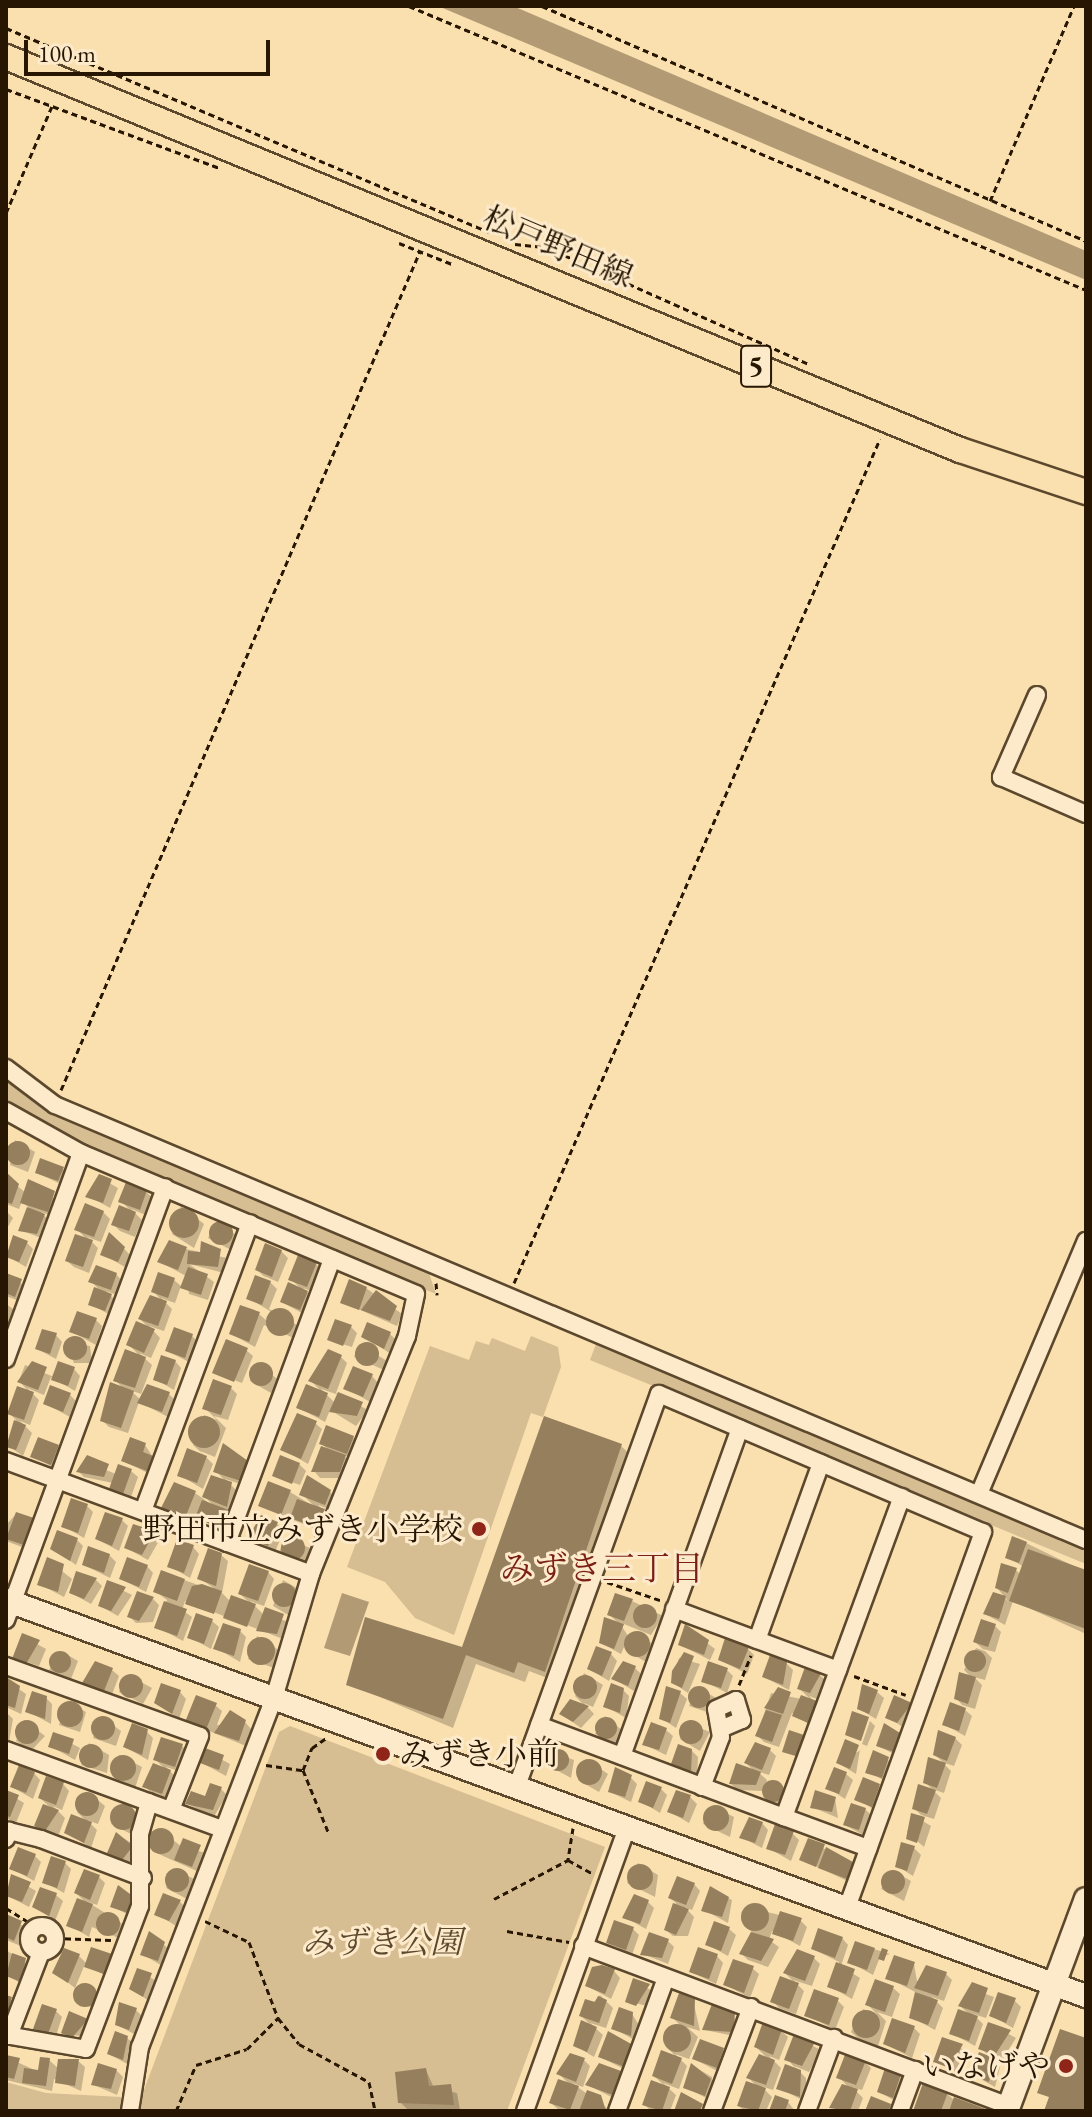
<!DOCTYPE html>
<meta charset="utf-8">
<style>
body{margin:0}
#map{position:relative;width:1092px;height:2117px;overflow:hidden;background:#fadfaf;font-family:"EB Garamond","Noto Serif JP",serif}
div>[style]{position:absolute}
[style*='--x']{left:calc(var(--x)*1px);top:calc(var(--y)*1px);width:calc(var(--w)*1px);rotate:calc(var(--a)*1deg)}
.green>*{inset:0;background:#d6bd92}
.water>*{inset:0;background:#b29b74}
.shadow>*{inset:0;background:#0003}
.building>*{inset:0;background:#957f5c}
.round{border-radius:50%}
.path>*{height:3px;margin-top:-1.5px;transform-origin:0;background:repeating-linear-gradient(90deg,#271602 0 6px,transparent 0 10px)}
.roads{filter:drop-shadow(2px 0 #5c482d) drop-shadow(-2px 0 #5c482d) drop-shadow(0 2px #5c482d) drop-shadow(0 -2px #5c482d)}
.street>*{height:16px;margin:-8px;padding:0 8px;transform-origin:8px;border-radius:8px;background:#fceacb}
.street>.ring{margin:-8px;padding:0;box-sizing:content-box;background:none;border:16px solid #fceacb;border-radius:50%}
.secondary>*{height:22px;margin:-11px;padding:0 11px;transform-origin:11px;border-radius:11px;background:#fceacb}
.primary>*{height:24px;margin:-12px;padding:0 12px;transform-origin:12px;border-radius:12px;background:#fadfaf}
.dots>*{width:22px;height:22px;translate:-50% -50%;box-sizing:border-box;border:4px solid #fceacb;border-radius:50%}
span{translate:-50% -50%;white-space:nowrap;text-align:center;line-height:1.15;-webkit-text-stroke:6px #fceacb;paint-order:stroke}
.shield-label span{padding:2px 6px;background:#fceacb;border:2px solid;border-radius:6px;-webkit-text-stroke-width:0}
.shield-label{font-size:30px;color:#271602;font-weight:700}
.street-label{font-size:32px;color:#271602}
.poi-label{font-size:32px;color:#271602}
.right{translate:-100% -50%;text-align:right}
.left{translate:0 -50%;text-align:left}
.park-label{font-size:32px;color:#5c482d;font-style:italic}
.neighbourhood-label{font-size:34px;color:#7a1f14}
.frame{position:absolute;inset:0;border:8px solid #271602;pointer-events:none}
.scale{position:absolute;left:24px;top:40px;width:246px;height:36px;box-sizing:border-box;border:4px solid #271602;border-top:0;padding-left:10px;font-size:24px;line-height:28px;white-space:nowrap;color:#271602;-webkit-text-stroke:6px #fceacb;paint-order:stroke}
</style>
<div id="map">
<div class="green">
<div style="clip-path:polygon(6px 1081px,49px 1114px,429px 1273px,436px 1294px,38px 1125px,6px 1101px)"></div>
<div style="clip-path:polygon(531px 1336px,558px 1347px,561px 1367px,543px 1417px,531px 1413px,454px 1635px,415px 1618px,385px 1582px,347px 1567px,430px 1346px,469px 1360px,476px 1341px,489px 1345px,492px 1338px,525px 1351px)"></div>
<div style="clip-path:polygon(596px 1344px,1086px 1550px,1086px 1564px,590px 1360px)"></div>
<div style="clip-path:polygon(290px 1726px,605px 1847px,507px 2111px,136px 2111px,279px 1732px)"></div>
<div style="clip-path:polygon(6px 2082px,46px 2093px,121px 2097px,121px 2111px,6px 2111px)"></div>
</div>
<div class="water">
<div style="clip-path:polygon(438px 6px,513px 6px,1086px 251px,1086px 280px)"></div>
<div style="clip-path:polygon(342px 1593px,369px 1602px,350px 1656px,324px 1648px)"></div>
</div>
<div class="shadow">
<div style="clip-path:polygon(15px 1140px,35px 1152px,28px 1172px,10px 1165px)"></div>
<div style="clip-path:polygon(62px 1168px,69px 1175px,65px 1186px,37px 1173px)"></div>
<div style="clip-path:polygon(6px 1177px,26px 1193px,60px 1199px,55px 1217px,41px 1212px,50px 1222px,44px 1239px,20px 1230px,29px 1208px,22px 1201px,19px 1209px,6px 1204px)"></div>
<div style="clip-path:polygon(99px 1177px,118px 1188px,110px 1208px,88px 1196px)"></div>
<div style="clip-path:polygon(146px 1192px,153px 1198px,146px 1215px,131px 1209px,142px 1220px,135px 1237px,120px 1231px,113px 1224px,132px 1212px,121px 1201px)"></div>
<div style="clip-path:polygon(181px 1206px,204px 1224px,194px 1248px,172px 1234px)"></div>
<div style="clip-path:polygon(6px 1211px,13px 1218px,6px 1230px)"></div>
<div style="clip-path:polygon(103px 1212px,110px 1219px,101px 1242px,87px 1237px,98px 1248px,89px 1273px,74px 1267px,67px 1261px,88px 1241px,77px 1229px)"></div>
<div style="clip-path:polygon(216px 1222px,240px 1237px,235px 1252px,208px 1238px)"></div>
<div style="clip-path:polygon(110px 1234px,130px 1255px,125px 1267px,102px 1254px)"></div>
<div style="clip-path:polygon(27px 1243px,33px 1249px,26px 1267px,7px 1256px)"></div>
<div style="clip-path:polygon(186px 1249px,227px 1258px,224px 1273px,189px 1264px,214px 1282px,208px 1300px,189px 1294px,186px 1276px,160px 1262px)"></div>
<div style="clip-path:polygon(281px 1251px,288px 1258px,278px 1282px,264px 1276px,277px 1289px,269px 1309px,302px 1328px,296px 1339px,264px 1325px,255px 1347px,231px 1334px,259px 1314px,267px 1321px,270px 1311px,248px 1298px,270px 1282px,257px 1270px)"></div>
<div style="clip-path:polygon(316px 1264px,322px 1271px,314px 1292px,303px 1288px,314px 1299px,307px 1316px,282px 1302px,302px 1290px,291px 1279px)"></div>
<div style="clip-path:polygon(116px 1274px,122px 1281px,117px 1295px,106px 1291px,117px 1302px,112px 1316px,90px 1304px,102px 1293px,91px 1281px)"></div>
<div style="clip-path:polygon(6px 1275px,27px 1287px,22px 1302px,6px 1296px)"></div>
<div style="clip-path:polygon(174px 1280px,181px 1286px,175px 1303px,161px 1298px,172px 1309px,164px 1331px,149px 1326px,160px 1338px,151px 1358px,139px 1353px,152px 1365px,141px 1394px,130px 1390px,141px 1400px,168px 1393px,175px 1400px,168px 1417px,139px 1402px,128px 1433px,109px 1427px,102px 1420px,125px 1390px,116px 1381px,141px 1357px,129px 1345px,151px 1330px,140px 1319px,164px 1303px,153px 1291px)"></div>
<div style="clip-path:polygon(366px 1288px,402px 1314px,397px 1326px,342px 1302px)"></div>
<div style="clip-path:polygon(6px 1304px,16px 1311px,9px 1329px,6px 1328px)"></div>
<div style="clip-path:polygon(96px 1320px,102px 1326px,96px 1345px,72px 1332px)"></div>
<div style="clip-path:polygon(351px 1327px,357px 1333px,352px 1347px,329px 1340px)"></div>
<div style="clip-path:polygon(389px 1333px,396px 1340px,391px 1354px,363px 1336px)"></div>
<div style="clip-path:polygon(56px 1335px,62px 1342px,56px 1359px,37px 1349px)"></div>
<div style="clip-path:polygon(192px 1336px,199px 1343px,191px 1363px,167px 1351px)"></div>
<div style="clip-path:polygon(66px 1342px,90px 1346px,92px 1363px,74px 1363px)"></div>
<div style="clip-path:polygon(359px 1344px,387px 1361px,384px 1370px,354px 1357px)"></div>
<div style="clip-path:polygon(246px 1350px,253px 1356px,242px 1383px,215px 1373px)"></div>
<div style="clip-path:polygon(evenodd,341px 1357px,347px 1363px,336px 1393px,368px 1410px,356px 1426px,330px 1410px,325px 1422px,299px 1408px,323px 1393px,311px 1381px,341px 1357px,321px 1389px,339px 1395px,335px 1403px,321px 1389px)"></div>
<div style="clip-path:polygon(175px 1361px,181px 1368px,174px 1390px,155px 1379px)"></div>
<div style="clip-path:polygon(256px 1363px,280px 1381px,271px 1393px,250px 1381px)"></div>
<div style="clip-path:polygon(25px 1365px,54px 1377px,74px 1369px,80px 1376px,75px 1391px,51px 1377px,44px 1395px,27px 1388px,39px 1400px,30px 1425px,20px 1421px,32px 1433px,23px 1456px,7px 1445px,16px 1420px,9px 1413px,31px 1394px,19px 1381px)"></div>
<div style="clip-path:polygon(372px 1376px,378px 1383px,370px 1402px,346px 1388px)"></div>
<div style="clip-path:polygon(230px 1387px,237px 1394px,228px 1420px,214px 1416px,226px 1428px,215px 1457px,200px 1451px,213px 1464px,203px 1489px,179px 1475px,206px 1457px,193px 1445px,204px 1415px,217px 1420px,205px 1408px)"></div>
<div style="clip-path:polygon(70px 1395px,76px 1401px,70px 1417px,46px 1404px)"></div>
<div style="clip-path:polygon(315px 1423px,322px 1429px,308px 1464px,282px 1449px)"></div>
<div style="clip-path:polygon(353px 1438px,360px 1444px,354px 1459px,343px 1455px,352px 1464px,346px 1478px,320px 1478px,314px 1471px,330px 1452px,321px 1443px)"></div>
<div style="clip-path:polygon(145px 1445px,158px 1465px,154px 1476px,123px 1461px)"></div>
<div style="clip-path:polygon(225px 1446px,253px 1469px,247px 1486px,225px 1479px,237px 1491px,233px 1512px,224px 1508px,233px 1518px,220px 1530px,195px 1516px,192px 1523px,169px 1514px,163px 1507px,195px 1493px,215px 1507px,205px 1497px,227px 1483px,216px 1471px)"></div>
<div style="clip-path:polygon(621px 1446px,632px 1456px,555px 1681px,529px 1671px,525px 1682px,476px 1664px,453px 1728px,349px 1684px,463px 1649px)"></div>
<div style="clip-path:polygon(58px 1447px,64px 1453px,58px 1470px,32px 1456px)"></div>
<div style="clip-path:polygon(86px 1462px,116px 1474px,131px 1471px,138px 1477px,130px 1500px,111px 1489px,113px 1483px,84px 1477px,78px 1471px)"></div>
<div style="clip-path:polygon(299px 1464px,306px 1471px,300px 1485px,274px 1476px)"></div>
<div style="clip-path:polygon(290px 1492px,315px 1507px,302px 1494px,330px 1492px,336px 1498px,332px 1510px,318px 1505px,330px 1517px,325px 1533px,260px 1506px)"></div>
<div style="clip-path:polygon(87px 1506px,93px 1512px,84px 1538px,63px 1526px)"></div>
<div style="clip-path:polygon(16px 1514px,39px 1527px,30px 1550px,6px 1541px,6px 1525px)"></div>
<div style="clip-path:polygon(122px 1520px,128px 1526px,119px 1551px,97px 1539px)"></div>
<div style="clip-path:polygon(277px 1524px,284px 1530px,275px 1552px,250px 1537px)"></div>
<div style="clip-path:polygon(153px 1533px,160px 1539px,148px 1560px,126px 1548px)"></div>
<div style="clip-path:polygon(285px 1538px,315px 1550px,305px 1566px,279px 1552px)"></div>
<div style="clip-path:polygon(77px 1540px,83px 1546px,76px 1565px,52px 1548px)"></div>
<div style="clip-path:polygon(1026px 1543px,1086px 1572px,1086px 1634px,1013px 1601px,1005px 1625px,985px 1614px,1005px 1598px,1010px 1603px,997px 1588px,1016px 1570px,1021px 1575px,1024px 1567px,1007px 1557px)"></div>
<div style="clip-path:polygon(193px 1547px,199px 1554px,190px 1578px,169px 1566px)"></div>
<div style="clip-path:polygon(109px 1555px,116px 1562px,110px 1578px,84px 1565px)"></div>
<div style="clip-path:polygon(221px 1555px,228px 1561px,222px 1593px,231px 1602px,251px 1604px,240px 1594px,268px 1572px,274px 1579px,264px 1606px,250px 1601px,264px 1615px,290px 1622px,283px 1639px,185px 1601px,182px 1610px,192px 1617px,183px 1641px,157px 1627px,167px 1600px,155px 1591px,184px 1580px,221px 1593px,199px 1578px)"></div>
<div style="clip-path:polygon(48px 1560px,72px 1579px,64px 1597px,39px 1584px)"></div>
<div style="clip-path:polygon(147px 1566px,153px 1573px,146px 1592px,121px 1579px)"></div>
<div style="clip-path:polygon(96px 1580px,102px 1586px,91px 1604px,71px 1593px)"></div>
<div style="clip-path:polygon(283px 1580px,300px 1590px,290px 1616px,273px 1606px)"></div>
<div style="clip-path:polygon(108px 1583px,132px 1595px,118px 1616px,100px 1606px)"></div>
<div style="clip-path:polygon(153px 1599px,159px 1605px,153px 1622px,136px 1623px,130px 1617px)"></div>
<div style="clip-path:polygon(632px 1601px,663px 1616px,651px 1635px,619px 1622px,628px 1636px,652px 1643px,650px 1664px,626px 1651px,627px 1640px,621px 1654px,601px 1643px,620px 1625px,609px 1614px)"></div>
<div style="clip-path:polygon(212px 1621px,219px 1627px,211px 1649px,189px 1637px)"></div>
<div style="clip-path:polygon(995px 1626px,1001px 1632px,995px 1652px,983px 1649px,992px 1658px,985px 1680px,974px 1677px,982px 1685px,975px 1709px,962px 1705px,956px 1698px,972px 1678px,964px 1670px,976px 1648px,985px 1651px,975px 1642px)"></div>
<div style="clip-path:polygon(686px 1627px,715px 1649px,710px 1660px,680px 1645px)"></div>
<div style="clip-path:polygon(240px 1631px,246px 1637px,240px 1662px,216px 1648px)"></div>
<div style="clip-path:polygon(23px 1636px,46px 1649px,39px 1666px,14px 1658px)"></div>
<div style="clip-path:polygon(257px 1636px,280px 1651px,277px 1669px,248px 1659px)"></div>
<div style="clip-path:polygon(748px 1649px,754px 1655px,747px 1674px,720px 1660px)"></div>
<div style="clip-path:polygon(61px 1651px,78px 1661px,71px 1679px,49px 1670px)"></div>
<div style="clip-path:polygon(611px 1654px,617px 1661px,609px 1681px,589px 1669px)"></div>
<div style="clip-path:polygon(679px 1658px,700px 1664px,688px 1693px,673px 1683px)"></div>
<div style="clip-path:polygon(786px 1663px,793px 1670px,789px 1690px,764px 1677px)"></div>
<div style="clip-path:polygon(635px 1668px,641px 1674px,634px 1691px,614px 1679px)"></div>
<div style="clip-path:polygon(112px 1670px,119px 1676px,111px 1697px,85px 1683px)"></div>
<div style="clip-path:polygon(727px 1670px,733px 1676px,727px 1693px,704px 1681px)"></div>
<div style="clip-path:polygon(584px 1673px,603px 1685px,593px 1707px,584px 1703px,594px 1714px,581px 1728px,561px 1714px,586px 1707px,575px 1696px)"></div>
<div style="clip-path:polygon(128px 1675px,152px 1688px,143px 1704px,119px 1692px)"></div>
<div style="clip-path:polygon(820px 1675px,826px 1681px,817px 1699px,809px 1696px,822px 1709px,815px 1728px,792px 1713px,779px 1747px,764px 1742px,757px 1735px,771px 1693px,812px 1701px,799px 1688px)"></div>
<div style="clip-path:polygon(6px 1680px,26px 1694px,21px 1714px,6px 1707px)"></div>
<div style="clip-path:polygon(696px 1687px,718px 1699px,710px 1713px,689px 1706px)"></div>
<div style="clip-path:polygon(622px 1689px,629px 1696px,626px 1718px,605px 1706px)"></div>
<div style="clip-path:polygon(180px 1692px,186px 1699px,179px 1719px,156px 1702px)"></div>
<div style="clip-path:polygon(877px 1692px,884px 1698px,876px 1719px,859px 1709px)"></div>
<div style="clip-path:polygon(680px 1693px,687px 1699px,676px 1728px,661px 1718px)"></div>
<div style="clip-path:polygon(46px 1698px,52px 1704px,51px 1724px,27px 1711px)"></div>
<div style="clip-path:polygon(67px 1701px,86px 1712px,80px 1732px,59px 1725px)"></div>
<div style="clip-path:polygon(911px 1704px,917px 1710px,904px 1728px,888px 1717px)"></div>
<div style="clip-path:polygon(215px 1705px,222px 1711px,217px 1725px,245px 1722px,251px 1729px,246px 1746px,187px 1722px)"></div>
<div style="clip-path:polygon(965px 1710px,972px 1716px,965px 1736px,945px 1725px)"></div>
<div style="clip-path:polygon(6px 1712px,13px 1719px,9px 1742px,6px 1741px)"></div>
<div style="clip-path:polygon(101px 1716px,121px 1731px,116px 1746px,93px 1738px)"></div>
<div style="clip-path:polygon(605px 1716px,623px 1731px,618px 1746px,595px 1734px)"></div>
<div style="clip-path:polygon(24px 1720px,45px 1736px,31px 1751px,16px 1741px)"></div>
<div style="clip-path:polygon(870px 1721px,875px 1726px,867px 1746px,862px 1744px)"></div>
<div style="clip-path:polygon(687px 1723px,710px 1732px,700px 1751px,680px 1739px)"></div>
<div style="clip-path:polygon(885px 1726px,901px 1735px,900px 1757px,878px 1746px)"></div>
<div style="clip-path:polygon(666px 1730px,673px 1736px,666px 1755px,645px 1745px)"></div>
<div style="clip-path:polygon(146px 1731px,153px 1738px,148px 1760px,125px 1747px)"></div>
<div style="clip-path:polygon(54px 1734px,80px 1748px,75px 1760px,50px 1746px)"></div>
<div style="clip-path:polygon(955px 1738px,962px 1745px,954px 1766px,942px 1762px,951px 1771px,944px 1793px,932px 1789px,941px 1798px,934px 1819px,921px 1815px,914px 1808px,934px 1791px,925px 1782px,945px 1764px,935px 1755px)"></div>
<div style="clip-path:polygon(89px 1743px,109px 1755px,107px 1773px,81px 1765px)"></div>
<div style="clip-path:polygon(182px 1746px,189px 1753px,182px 1772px,166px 1767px,177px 1778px,169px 1799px,151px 1793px,145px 1786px,166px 1770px,155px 1759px)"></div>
<div style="clip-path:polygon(860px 1749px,856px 1774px,838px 1763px,859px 1751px)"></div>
<div style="clip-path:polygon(691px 1750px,698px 1757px,697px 1777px,673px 1764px)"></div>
<div style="clip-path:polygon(770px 1750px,776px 1756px,769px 1775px,757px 1771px,767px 1780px,763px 1791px,737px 1790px,731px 1784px,755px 1772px,746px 1763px)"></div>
<div style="clip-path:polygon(206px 1751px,230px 1764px,226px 1776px,202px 1763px)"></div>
<div style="clip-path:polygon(552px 1752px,574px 1760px,571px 1778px,547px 1765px)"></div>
<div style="clip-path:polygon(119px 1755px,142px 1767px,135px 1788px,112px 1776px)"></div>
<div style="clip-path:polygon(586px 1759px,608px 1774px,599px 1792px,578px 1780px)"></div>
<div style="clip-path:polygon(887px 1759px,894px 1766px,889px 1783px,868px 1772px)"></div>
<div style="clip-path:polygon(34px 1773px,40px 1780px,33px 1799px,12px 1787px)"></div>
<div style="clip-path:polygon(846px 1774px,853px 1780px,845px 1799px,828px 1788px)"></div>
<div style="clip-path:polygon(630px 1777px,637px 1784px,631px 1802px,610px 1792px)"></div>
<div style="clip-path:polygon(772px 1781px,789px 1796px,785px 1809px,763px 1797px)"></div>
<div style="clip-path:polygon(63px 1784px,69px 1791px,62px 1810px,53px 1806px,65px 1818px,59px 1834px,43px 1832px,36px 1826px,52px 1809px,40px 1798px)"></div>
<div style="clip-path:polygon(879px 1786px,886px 1792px,878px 1812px,857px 1799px)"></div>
<div style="clip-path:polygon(660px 1788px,667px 1795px,660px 1813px,640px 1801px)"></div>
<div style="clip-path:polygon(221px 1789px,227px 1795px,213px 1818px,188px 1804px)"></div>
<div style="clip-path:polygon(6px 1792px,24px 1803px,16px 1823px,6px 1818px)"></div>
<div style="clip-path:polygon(88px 1792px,105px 1806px,98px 1824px,87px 1820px,97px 1830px,91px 1848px,66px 1832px,87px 1822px,77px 1812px)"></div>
<div style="clip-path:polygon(690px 1797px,697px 1804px,689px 1823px,670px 1812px)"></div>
<div style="clip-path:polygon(835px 1798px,838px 1818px,812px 1807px)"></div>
<div style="clip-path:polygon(117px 1806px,143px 1821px,137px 1837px,111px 1824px)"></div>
<div style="clip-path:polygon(712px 1806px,734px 1817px,730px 1837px,703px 1824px)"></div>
<div style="clip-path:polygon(865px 1809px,872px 1816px,865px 1836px,845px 1825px)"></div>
<div style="clip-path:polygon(913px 1815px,931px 1826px,924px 1847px,907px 1832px)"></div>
<div style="clip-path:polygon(762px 1823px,768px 1830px,762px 1848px,741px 1837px)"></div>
<div style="clip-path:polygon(158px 1828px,182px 1847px,206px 1853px,199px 1872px,152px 1851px)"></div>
<div style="clip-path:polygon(792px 1833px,799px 1840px,791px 1861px,768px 1848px)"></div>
<div style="clip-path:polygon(117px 1834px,136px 1846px,128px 1865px,109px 1853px)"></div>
<div style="clip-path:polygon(823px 1848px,859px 1871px,854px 1884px,802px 1860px)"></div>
<div style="clip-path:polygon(914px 1848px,921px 1855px,913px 1876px,897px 1866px)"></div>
<div style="clip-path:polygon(35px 1856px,41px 1862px,34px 1881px,11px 1868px)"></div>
<div style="clip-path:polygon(65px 1863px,71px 1869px,64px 1893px,44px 1882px)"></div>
<div style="clip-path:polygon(638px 1863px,658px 1875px,655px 1897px,627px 1883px)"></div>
<div style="clip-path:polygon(173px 1868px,196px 1880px,189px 1900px,166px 1888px)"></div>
<div style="clip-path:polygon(892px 1870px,911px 1881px,904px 1901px,881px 1889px)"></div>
<div style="clip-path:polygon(12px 1877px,36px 1891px,29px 1907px,6px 1895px)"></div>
<div style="clip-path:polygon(99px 1877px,105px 1883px,97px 1905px,86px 1901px,129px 1928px,121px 1939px,92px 1927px,89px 1937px,69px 1925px,88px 1905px,76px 1893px)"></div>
<div style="clip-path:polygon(694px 1884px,700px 1891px,692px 1910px,685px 1907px,694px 1917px,688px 1936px,673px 1936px,666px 1930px,676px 1903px,670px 1898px)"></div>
<div style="clip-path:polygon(119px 1888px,135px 1903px,134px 1918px,112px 1906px)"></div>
<div style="clip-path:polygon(711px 1889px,732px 1900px,728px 1923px,704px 1910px)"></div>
<div style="clip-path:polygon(56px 1895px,63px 1901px,55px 1921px,34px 1906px)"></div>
<div style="clip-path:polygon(179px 1901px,186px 1908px,176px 1926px,157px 1914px)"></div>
<div style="clip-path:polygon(648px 1902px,654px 1908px,646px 1929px,624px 1917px)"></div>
<div style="clip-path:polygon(746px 1907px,800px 1920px,807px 1927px,800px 1946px,772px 1931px,769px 1940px,779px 1947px,768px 1967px,748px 1960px,742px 1954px,753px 1933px,744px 1925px)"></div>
<div style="clip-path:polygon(6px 1916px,28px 1929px,21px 1946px,6px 1940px)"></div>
<div style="clip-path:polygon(633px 1929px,639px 1935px,632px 1955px,609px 1943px)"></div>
<div style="clip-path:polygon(729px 1929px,736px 1935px,728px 1956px,708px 1945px)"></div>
<div style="clip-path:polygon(842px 1938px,848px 1945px,841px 1966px,860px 1978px,852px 1999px,829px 1986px,839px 1962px,813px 1949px)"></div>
<div style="clip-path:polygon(668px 1941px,674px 1947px,668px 1964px,643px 1954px)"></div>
<div style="clip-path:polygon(163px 1944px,170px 1950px,164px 1967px,142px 1954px)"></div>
<div style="clip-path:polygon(874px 1949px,890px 1954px,880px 1957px,873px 1975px,849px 1962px)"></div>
<div style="clip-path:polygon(6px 1950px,31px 1967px,28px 1987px,6px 1975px)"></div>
<div style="clip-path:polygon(79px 1956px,87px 1964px,110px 1956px,117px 1962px,111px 1979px,85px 1964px,75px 1988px,54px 1972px)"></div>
<div style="clip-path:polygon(717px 1956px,723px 1963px,716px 1984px,691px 1972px)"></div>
<div style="clip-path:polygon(813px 1957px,820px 1964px,812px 1986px,793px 1980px,804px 1991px,796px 2014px,779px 2008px,773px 2001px,796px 1984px,785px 1973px)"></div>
<div style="clip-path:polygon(914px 1964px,917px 1981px,946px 1974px,952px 1980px,944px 2001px,932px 1997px,943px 2008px,935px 2030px,911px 2017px,927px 1998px,888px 1978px)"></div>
<div style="clip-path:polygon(752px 1968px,759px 1974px,750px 1998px,726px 1985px)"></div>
<div style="clip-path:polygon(138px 1970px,158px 1982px,150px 2002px,131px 1988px)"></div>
<div style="clip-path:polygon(614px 1971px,620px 1978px,611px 1999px,587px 1986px)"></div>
<div style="clip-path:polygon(635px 1981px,656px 1993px,651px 2007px,627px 2001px)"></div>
<div style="clip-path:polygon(81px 1983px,101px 1994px,97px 2009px,74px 2001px)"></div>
<div style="clip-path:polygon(893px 1988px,900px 1994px,892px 2017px,877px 2012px,886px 2021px,878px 2046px,858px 2038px,851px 2032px,863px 2009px,877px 2014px,867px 2004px)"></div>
<div style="clip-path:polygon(972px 1989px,994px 1997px,986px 2018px,973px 2014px,983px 2024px,975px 2046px,951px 2033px,971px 2016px,960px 2006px)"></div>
<div style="clip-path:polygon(600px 1995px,613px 2008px,606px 2028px,590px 2023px,603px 2035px,594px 2057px,576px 2046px,593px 2027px,581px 2016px)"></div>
<div style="clip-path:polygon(6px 1997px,18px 2005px,6px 2024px)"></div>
<div style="clip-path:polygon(693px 2000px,700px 2031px,687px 2027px,698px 2037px,689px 2059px,675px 2054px,687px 2066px,679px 2089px,663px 2083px,676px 2095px,670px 2111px,651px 2111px,644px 2104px,667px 2088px,654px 2076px,678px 2059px,666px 2046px,675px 2025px,683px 2028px,672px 2017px)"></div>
<div style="clip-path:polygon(837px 2000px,844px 2007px,835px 2030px,807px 2015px)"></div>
<div style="clip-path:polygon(1014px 2000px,1021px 2007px,1013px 2028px,992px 2016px)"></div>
<div style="clip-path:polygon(136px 2010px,142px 2016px,136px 2035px,117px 2025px)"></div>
<div style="clip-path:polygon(56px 2011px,62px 2017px,55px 2039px,36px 2028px)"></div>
<div style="clip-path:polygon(70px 2014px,94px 2027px,90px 2038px,63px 2033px)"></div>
<div style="clip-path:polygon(632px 2014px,642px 2030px,638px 2042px,613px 2028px)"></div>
<div style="clip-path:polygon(734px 2015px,739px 2037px,705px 2030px)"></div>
<div style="clip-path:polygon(990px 2024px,1016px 2038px,1002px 2060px,988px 2055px,1000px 2067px,995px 2087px,973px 2075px,992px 2059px,981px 2048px)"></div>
<div style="clip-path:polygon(914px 2028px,920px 2034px,912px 2058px,885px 2044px)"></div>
<div style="clip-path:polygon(781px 2031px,788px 2037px,779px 2060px,769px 2056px,781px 2068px,773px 2090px,761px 2086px,772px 2097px,766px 2111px,744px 2111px,739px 2106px,758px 2088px,748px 2077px,768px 2059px,756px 2047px)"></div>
<div style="clip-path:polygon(795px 2037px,821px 2050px,809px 2072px,794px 2066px,806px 2078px,806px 2102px,779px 2088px,798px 2071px,787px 2059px)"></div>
<div style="clip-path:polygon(127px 2038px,134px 2044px,129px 2065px,109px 2054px)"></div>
<div style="clip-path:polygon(943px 2039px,968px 2052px,957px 2073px,935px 2061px)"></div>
<div style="clip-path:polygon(632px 2047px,632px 2073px,600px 2057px)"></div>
<div style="clip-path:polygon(723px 2050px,730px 2056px,723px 2074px,694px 2059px)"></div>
<div style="clip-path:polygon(6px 2057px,39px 2072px,49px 2060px,59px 2069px,78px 2061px,85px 2067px,81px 2091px,54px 2079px,52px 2091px,6px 2080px)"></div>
<div style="clip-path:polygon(584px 2060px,590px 2066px,583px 2087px,572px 2083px,611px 2111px,560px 2111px,551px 2103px,571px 2086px,559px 2074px)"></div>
<div style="clip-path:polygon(865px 2062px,871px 2068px,862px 2090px,852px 2087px,863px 2098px,858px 2111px,835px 2111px,850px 2089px,839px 2077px)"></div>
<div style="clip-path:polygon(693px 2066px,712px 2077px,712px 2101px,685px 2087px)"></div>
<div style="clip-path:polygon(116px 2070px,123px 2077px,117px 2095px,94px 2085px)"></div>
<div style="clip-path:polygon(426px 2070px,434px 2088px,457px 2093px,460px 2110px,407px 2109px,400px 2102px)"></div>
<div style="clip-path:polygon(620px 2073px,627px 2079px,619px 2101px,588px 2085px)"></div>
<div style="clip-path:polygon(900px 2076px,907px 2082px,899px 2103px,879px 2092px)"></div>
<div style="clip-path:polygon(947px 2094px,953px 2099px,986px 2111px,915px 2111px)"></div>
<div style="clip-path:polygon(788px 2102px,795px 2111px,771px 2111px)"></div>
</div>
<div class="building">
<div class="round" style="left:6px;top:1141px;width:24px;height:24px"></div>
<div style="clip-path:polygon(40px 1158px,64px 1167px,58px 1181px,35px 1173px)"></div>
<div style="clip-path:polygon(6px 1172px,19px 1184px,12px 1204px,6px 1202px)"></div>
<div style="clip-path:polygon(99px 1174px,112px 1179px,103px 1203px,85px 1197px)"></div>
<div style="clip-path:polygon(28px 1179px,55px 1191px,48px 1212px,20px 1203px)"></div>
<div style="clip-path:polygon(126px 1182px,147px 1190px,140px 1210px,118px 1202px)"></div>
<div style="clip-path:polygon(85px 1203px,104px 1211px,94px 1237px,74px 1230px)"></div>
<div style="clip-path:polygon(119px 1205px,136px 1212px,129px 1231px,111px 1225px)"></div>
<div style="clip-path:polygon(27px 1207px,45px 1214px,37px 1234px,18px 1231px)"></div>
<div class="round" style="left:169px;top:1208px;width:30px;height:30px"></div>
<div class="round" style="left:209px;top:1221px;width:24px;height:24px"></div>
<div style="clip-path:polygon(109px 1232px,125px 1247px,118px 1262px,100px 1255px)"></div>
<div style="clip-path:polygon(75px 1234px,93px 1240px,83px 1267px,65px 1261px)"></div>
<div style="clip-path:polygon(13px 1235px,28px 1241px,19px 1262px,6px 1257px)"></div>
<div style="clip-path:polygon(169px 1240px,187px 1247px,178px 1270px,157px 1262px)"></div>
<div style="clip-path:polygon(201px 1241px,221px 1249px,218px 1267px,187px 1264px,188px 1251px,200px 1252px)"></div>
<div style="clip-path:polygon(265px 1243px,282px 1250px,272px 1277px,255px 1270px)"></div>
<div style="clip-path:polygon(298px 1255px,317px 1262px,307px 1287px,288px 1280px)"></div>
<div style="clip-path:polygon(96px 1265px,117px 1273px,111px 1290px,88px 1282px)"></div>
<div style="clip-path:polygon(188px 1267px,208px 1274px,201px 1295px,180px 1288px)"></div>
<div style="clip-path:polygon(158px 1272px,175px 1278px,168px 1298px,151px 1292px)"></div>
<div style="clip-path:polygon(6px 1273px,22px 1279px,15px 1297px,6px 1293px)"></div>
<div style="clip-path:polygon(255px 1275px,271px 1281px,262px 1305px,246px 1299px)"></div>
<div style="clip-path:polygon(349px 1279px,367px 1287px,359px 1310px,340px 1303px)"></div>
<div style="clip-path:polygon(288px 1282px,308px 1291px,300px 1310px,280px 1302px)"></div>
<div style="clip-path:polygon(94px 1287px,112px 1294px,105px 1311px,88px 1305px)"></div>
<div style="clip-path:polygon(376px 1290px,397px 1306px,390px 1321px,361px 1310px)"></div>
<div style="clip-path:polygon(150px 1295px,167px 1301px,158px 1326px,138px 1319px)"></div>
<div style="clip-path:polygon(240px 1305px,260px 1312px,249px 1342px,229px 1334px)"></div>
<div class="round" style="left:266px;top:1308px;width:28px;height:28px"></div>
<div style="clip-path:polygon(77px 1311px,97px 1318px,89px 1339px,69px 1332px)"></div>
<div style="clip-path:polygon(335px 1319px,352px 1325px,343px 1346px,327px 1340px)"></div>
<div style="clip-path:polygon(136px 1321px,155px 1329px,144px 1353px,126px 1345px)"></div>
<div style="clip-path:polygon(367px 1322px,391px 1332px,384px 1349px,361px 1337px)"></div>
<div style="clip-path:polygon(174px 1327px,193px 1334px,185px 1358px,165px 1351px)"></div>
<div style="clip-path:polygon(42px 1329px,57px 1333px,50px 1354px,35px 1349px)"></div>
<div class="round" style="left:63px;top:1336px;width:24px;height:24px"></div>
<div style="clip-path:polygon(226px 1339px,248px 1348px,234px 1382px,212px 1373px)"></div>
<div class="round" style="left:355px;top:1342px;width:24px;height:24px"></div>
<div style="clip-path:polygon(125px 1349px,146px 1357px,135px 1388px,113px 1381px)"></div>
<div style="clip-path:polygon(328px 1349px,342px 1355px,328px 1389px,308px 1381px)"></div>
<div style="clip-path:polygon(161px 1355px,176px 1360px,167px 1385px,153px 1380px)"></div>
<div style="clip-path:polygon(32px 1361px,47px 1367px,38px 1390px,17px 1382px)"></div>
<div style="clip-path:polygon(58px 1361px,75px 1367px,68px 1386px,51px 1380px)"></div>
<div class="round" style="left:249px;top:1362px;width:24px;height:24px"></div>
<div style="clip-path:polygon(353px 1366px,373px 1374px,363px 1397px,343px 1389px)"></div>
<div style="clip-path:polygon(213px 1379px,232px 1386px,221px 1415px,202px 1409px)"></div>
<div style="clip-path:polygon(110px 1382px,134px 1391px,121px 1428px,100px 1421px)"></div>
<div style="clip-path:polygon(147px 1384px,170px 1392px,162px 1412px,137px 1403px)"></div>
<div style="clip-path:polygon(306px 1384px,328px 1393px,319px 1417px,296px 1408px)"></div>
<div style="clip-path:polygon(50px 1385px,71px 1393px,63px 1412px,43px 1404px)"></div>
<div style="clip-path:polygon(17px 1386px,34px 1392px,24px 1420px,7px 1414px)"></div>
<div style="clip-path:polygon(338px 1392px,363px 1402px,357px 1416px,329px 1412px)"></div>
<div style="clip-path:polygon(297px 1413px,317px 1421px,301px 1459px,280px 1450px)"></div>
<div style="clip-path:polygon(544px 1416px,622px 1444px,545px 1672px,518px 1662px,514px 1673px,466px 1655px,443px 1719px,346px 1685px,365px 1617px,462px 1647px)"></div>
<div class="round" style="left:188px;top:1416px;width:32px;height:32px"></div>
<div style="clip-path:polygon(14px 1420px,26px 1425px,16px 1450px,6px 1447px)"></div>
<div style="clip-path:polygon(326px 1425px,354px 1436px,347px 1454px,319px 1444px)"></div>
<div style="clip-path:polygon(38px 1437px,59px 1445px,51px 1465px,30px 1457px)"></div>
<div style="clip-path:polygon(130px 1437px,146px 1443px,143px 1452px,153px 1456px,147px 1471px,121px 1461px)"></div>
<div style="clip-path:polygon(223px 1443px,248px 1461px,241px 1481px,213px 1472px)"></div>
<div style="clip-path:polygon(321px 1446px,346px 1455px,340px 1472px,311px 1472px)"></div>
<div style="clip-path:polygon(187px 1448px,207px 1456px,197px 1483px,177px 1476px)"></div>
<div style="clip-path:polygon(87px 1455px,109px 1464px,104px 1477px,76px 1472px)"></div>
<div style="clip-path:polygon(280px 1455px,300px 1463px,292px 1484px,272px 1476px)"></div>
<div style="clip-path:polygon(118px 1464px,132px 1469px,123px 1494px,109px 1489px)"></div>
<div style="clip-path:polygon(211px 1475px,232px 1482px,227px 1507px,202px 1497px)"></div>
<div style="clip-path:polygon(307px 1475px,331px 1490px,325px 1505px,299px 1495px)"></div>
<div style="clip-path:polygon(268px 1481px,291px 1490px,281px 1515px,258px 1506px)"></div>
<div style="clip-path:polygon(174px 1482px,196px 1491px,185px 1518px,161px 1508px)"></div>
<div style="clip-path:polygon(71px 1498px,88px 1504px,78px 1533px,61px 1527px)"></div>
<div style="clip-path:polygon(297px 1499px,325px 1509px,318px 1528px,290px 1518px)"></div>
<div style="clip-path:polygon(202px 1500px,229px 1510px,225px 1520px,216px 1516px,213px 1525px,195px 1518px)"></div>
<div style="clip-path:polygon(16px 1512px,34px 1518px,24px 1545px,6px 1539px)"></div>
<div style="clip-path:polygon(105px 1512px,123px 1518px,112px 1546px,95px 1539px)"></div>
<div style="clip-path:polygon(261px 1515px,278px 1522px,268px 1546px,248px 1538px)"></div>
<div style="clip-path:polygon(133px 1524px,155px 1531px,142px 1555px,124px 1548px)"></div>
<div style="clip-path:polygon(57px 1530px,78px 1538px,70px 1561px,50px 1549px)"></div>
<div class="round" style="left:281px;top:1536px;width:24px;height:24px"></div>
<div style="clip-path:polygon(1012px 1536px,1027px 1542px,1019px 1563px,1005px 1558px)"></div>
<div style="clip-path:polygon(177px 1539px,194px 1545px,184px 1573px,167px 1567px)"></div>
<div style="clip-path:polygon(88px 1546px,110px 1554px,104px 1573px,82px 1565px)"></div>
<div style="clip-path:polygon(208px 1548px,222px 1553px,216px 1586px,197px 1579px)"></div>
<div style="clip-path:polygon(1028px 1549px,1086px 1570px,1086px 1629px,1009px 1601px)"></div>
<div style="clip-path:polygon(47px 1557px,64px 1564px,58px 1592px,37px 1585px)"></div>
<div style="clip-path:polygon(127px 1557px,148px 1565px,139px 1587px,119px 1579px)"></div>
<div style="clip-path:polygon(1001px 1563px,1017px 1568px,1008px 1593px,995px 1588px)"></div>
<div style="clip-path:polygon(249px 1564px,269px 1571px,258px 1601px,238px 1594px)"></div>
<div style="clip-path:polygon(161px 1570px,185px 1579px,177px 1601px,153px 1592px)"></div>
<div style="clip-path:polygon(76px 1571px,97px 1578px,84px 1599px,69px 1593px)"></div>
<div style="clip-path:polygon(107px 1580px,126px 1587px,111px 1611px,98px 1606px)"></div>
<div class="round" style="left:272px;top:1583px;width:24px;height:24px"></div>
<div style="clip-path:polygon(202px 1584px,222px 1591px,214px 1614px,185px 1604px,192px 1586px)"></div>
<div style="clip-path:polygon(137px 1591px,154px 1597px,139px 1621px,127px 1617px)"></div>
<div style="clip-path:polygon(993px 1592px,1006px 1596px,999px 1619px,983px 1614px)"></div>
<div style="clip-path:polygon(615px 1593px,633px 1599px,624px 1621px,607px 1615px)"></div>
<div style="clip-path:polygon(231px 1595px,256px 1604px,247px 1627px,223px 1618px)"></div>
<div style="clip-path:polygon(164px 1601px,187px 1609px,177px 1636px,154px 1628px)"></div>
<div class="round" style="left:633px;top:1604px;width:24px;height:24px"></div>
<div style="clip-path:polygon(265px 1607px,284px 1614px,277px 1634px,256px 1631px)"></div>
<div style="clip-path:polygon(196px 1613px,213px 1619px,204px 1644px,187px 1638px)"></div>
<div style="clip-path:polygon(604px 1617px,624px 1624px,614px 1649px,599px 1643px)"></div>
<div style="clip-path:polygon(981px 1619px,996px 1624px,988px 1647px,973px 1642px)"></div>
<div style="clip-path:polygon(223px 1623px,241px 1629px,234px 1656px,213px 1649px)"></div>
<div style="clip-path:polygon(685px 1624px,709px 1640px,704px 1655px,678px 1645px)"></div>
<div class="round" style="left:624px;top:1631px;width:26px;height:26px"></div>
<div style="clip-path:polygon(22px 1633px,40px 1640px,26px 1664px,12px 1659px)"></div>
<div class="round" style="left:247px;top:1637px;width:28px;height:28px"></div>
<div style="clip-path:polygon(725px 1638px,749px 1647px,740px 1669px,718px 1660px)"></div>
<div style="clip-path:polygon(596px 1646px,612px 1652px,602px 1676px,587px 1669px)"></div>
<div class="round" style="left:964px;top:1650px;width:22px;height:22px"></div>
<div class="round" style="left:49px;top:1651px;width:22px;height:22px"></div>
<div style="clip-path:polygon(684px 1652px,694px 1656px,682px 1688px,671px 1683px,672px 1671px)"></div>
<div style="clip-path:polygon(770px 1655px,787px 1662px,783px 1685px,762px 1677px)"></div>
<div style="clip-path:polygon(95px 1661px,113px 1668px,104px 1691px,82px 1683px)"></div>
<div style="clip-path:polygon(623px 1661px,636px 1666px,628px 1686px,611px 1679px)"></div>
<div style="clip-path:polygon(708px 1661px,728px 1668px,721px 1688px,701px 1682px)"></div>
<div style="clip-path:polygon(805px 1667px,821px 1673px,810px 1693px,797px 1689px)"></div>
<div style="clip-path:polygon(959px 1672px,976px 1677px,968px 1704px,954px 1699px)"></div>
<div class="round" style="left:119px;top:1674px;width:24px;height:24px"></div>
<div class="round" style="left:573px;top:1675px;width:24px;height:24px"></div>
<div style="clip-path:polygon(6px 1677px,20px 1686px,15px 1708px,6px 1705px)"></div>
<div style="clip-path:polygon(161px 1683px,181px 1690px,172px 1714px,154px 1703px)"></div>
<div style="clip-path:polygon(611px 1683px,624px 1688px,620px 1713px,603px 1707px)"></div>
<div style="clip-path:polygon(862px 1684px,878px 1690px,869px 1714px,857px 1709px)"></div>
<div class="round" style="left:688px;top:1686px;width:22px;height:22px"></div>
<div style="clip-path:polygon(666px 1686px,681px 1691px,670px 1723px,659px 1719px)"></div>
<div style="clip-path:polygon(778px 1687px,791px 1692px,783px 1714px,764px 1708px)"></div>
<div style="clip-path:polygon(32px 1691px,47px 1696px,45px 1719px,25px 1712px)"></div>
<div style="clip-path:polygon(196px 1695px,217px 1703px,207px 1727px,185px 1722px)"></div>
<div style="clip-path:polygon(801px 1695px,817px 1701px,808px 1723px,792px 1716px)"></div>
<div style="clip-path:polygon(894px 1695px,912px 1703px,897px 1723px,885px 1718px)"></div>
<div style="clip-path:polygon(570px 1699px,589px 1706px,573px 1722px,559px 1714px)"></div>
<div class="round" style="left:57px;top:1701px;width:26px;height:26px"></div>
<div style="clip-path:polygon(950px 1702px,966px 1708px,959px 1731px,942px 1725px)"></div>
<div style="clip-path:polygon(230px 1710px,246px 1720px,239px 1741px,214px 1733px)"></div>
<div style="clip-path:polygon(766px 1710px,782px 1715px,772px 1742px,755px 1736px)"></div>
<div style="clip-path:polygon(852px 1711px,869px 1717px,861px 1741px,845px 1735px)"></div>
<div class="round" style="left:91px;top:1716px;width:24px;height:24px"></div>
<div class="round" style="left:595px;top:1717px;width:22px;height:22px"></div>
<div class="round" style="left:15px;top:1720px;width:24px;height:24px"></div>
<div class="round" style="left:679px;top:1720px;width:24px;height:24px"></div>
<div style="clip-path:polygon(651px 1722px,667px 1728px,659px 1750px,642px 1745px)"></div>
<div style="clip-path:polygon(132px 1723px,148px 1729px,142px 1755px,123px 1747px)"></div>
<div style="clip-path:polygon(884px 1723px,900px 1733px,894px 1752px,876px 1746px)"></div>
<div style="clip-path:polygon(789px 1730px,807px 1736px,799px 1757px,782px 1752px)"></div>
<div style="clip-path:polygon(938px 1730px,956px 1737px,947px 1761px,933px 1755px)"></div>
<div style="clip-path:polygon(53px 1732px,74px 1739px,69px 1754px,48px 1747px)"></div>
<div style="clip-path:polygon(161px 1737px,183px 1744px,175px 1767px,153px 1760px)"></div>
<div style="clip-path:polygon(845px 1739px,859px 1745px,850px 1769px,836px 1763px)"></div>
<div style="clip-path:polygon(755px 1742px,771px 1748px,762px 1770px,744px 1763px)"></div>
<div class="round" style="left:79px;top:1744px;width:24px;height:24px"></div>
<div style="clip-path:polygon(678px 1744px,692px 1749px,691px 1772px,671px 1764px)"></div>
<div style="clip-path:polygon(205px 1748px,224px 1755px,219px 1770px,200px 1763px)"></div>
<div class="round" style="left:547px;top:1749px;width:22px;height:22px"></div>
<div style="clip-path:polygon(873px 1750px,889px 1757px,882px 1778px,865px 1773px)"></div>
<div class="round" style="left:110px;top:1755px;width:26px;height:26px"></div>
<div style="clip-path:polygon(928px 1757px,946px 1763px,937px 1788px,923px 1783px)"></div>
<div class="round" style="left:576px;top:1759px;width:26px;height:26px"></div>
<div style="clip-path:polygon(153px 1763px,171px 1770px,162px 1794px,142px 1787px)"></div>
<div style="clip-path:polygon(736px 1763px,761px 1772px,756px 1785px,729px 1784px)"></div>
<div style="clip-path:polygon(19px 1765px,35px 1772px,26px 1793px,10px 1787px)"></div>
<div style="clip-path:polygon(615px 1767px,632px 1775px,625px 1797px,608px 1792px)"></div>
<div style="clip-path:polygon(834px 1767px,847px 1772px,839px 1794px,825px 1789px)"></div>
<div style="clip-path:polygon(46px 1776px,64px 1782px,56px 1805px,38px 1798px)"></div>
<div style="clip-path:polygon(863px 1777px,880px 1784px,872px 1807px,854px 1800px)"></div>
<div class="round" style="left:762px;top:1780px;width:22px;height:22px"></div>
<div style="clip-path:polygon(646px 1781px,662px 1787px,653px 1808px,638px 1802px)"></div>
<div style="clip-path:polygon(210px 1783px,222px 1787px,213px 1810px,185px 1804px,191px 1791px,205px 1796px)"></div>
<div style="clip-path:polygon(918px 1784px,936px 1790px,927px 1814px,912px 1809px)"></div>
<div style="clip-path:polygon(6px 1790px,19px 1795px,10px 1817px,6px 1816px)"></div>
<div style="clip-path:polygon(676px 1790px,691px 1795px,683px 1818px,667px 1812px)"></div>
<div style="clip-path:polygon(815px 1790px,836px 1797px,832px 1812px,810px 1808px)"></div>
<div class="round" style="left:75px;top:1792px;width:24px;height:24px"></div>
<div style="clip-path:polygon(851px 1803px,866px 1808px,859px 1830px,843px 1825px)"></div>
<div class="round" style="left:110px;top:1804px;width:26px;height:26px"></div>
<div style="clip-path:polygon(43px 1804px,59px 1810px,45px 1831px,34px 1826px)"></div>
<div class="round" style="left:703px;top:1805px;width:26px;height:26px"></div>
<div style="clip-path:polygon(911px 1813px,925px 1817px,917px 1843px,906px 1839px)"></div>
<div style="clip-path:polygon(71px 1814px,92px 1822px,84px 1843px,64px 1833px)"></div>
<div style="clip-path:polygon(749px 1817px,763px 1822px,755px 1843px,739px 1838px)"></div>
<div style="clip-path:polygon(775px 1824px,794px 1831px,785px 1855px,766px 1849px)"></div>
<div class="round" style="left:148px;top:1828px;width:26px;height:26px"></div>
<div style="clip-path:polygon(116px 1832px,133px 1846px,122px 1860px,107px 1853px)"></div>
<div style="clip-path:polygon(183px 1838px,201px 1845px,192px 1867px,174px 1860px)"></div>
<div style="clip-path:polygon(808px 1838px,825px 1844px,816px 1867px,799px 1860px)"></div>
<div style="clip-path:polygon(901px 1842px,915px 1846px,907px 1871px,895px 1867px)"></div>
<div style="clip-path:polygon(18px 1847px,36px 1854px,27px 1876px,9px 1869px)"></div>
<div style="clip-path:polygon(826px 1847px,853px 1862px,847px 1879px,818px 1868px)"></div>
<div style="clip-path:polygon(51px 1856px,66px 1861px,57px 1888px,42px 1883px)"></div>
<div class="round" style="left:627px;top:1864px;width:26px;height:26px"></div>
<div class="round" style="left:165px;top:1868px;width:24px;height:24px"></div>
<div style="clip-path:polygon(84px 1869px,100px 1875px,90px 1900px,74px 1893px)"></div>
<div class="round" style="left:881px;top:1870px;width:24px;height:24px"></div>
<div style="clip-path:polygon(11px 1874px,31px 1882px,22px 1902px,6px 1896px)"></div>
<div style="clip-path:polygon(677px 1876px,695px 1883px,686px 1905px,668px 1898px)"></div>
<div style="clip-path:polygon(118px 1885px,134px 1897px,128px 1913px,110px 1907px)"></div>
<div style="clip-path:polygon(710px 1886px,729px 1897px,722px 1917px,701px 1911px)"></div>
<div style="clip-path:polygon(40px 1887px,57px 1893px,49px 1916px,32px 1907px)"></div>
<div style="clip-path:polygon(163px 1893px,181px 1900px,169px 1921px,154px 1915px)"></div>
<div style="clip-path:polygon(634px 1894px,649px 1900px,640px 1924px,622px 1918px)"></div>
<div style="clip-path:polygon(77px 1898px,93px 1904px,82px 1932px,66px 1926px)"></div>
<div style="clip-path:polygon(673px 1903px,689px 1909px,676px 1935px,664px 1930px)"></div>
<div class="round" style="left:741px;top:1903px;width:28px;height:28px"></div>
<div style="clip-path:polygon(780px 1911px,802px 1918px,793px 1941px,772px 1934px)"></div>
<div class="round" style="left:96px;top:1912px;width:24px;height:24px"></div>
<div style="clip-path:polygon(6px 1914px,22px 1921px,14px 1941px,6px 1937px)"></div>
<div style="clip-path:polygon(614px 1920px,634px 1927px,626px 1950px,606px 1943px)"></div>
<div style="clip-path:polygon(714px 1921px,730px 1927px,721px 1951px,705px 1945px)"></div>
<div style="clip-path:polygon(818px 1928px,843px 1937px,835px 1958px,811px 1949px)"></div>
<div style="clip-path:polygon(149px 1931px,165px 1942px,158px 1961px,140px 1955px)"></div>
<div style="clip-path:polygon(649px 1932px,669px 1939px,662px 1958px,640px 1955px)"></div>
<div style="clip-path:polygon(751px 1932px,774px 1939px,761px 1961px,739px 1954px)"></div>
<div style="clip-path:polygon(855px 1941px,875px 1948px,867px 1970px,847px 1963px)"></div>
<div style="clip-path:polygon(91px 1947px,112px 1954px,104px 1974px,84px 1967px)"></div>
<div style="clip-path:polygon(698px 1947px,718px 1954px,709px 1979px,689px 1972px)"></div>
<div style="clip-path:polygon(64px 1948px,80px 1954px,68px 1983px,52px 1973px)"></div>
<div style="clip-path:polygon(882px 1948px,888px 1950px,884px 1961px,878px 1959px)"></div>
<div style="clip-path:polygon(797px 1949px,815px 1956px,805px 1981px,783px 1973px)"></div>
<div style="clip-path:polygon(12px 1953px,26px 1958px,21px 1982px,6px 1976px)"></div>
<div style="clip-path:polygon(894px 1955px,915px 1962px,907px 1986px,885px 1979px)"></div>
<div style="clip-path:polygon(733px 1959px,754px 1966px,744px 1993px,723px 1985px)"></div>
<div style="clip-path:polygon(836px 1962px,855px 1969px,846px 1994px,827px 1987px)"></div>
<div style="clip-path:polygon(602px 1965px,615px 1969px,605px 1994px,585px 1986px,592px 1967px)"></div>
<div style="clip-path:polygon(926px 1965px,947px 1972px,938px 1996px,914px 1988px)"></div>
<div style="clip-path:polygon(137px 1968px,152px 1973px,143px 1997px,129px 1989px)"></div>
<div style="clip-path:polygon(780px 1976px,799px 1983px,789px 2009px,770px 2002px)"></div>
<div style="clip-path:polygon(633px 1978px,650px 1984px,636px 2006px,625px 2002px)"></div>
<div style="clip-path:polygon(875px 1979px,894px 1986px,885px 2012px,865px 2005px)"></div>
<div style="clip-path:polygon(972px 1982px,988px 1988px,979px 2013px,958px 2006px)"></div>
<div class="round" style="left:73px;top:1983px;width:24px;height:24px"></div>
<div style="clip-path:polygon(814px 1989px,839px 1998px,829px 2025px,804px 2016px)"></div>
<div style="clip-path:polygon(915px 1992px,938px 2000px,928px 2025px,909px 2018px)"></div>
<div style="clip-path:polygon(998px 1992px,1016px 1998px,1006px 2023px,989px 2016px)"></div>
<div style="clip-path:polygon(679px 1993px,695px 1999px,694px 2026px,670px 2018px)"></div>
<div style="clip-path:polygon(6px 1995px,12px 1997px,6px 2017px)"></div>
<div style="clip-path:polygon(598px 1996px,607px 2000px,599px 2023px,579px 2016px,585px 1999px,595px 2002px)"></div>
<div style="clip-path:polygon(119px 2002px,137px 2008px,129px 2030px,115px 2025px)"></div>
<div style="clip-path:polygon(42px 2004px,57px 2009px,48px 2034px,33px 2029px)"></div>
<div style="clip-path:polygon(712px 2004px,735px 2013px,733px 2032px,702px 2030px)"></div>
<div style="clip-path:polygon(619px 2007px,633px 2012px,631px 2036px,611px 2029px)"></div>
<div style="clip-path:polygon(958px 2009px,978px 2016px,969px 2041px,949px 2034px)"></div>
<div class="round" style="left:852px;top:2010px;width:28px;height:28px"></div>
<div style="clip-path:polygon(69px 2011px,88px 2019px,72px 2038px,61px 2033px)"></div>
<div style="clip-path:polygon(892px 2018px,915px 2026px,905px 2053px,883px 2044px)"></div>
<div style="clip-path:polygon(581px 2020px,597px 2027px,587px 2052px,573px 2046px)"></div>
<div style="clip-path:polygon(763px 2022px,782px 2029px,773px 2055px,754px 2047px)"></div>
<div style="clip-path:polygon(988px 2022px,1011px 2030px,995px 2055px,978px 2049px)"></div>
<div class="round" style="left:663px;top:2024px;width:28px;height:28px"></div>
<div style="clip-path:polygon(1060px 2029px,1086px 2038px,1086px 2111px,1044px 2111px,1049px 2097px,1037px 2093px)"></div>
<div style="clip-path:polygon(115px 2031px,128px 2036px,123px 2060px,107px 2054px)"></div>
<div style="clip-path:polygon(608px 2031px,633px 2045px,625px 2067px,598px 2057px)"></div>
<div style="clip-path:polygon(794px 2034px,815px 2042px,802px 2066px,784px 2060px)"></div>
<div style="clip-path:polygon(942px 2037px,963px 2044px,950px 2068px,933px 2062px)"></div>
<div style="clip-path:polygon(700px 2039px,724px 2048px,717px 2068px,692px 2059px)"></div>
<div style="clip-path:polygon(661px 2050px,682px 2058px,672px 2084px,652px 2076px)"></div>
<div style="clip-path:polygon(846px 2052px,866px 2060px,856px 2085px,836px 2078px)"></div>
<div style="clip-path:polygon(979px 2052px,994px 2058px,989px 2082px,971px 2075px)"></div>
<div style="clip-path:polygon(570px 2053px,585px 2058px,576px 2082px,556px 2074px)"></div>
<div style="clip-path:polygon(759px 2054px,775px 2060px,766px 2085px,746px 2078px)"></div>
<div style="clip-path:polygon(6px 2055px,20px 2058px,14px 2079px,6px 2077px)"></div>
<div style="clip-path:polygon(40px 2057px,50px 2058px,46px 2086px,22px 2083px,24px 2068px,38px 2070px)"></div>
<div style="clip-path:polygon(58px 2059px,79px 2059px,75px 2086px,55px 2083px)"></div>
<div style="clip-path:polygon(98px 2063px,117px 2069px,111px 2089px,91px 2085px)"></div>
<div style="clip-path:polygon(599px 2063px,621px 2071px,613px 2095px,585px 2085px)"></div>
<div style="clip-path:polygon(691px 2063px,711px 2079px,705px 2096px,683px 2088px)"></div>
<div style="clip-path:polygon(785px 2064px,801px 2070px,800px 2097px,776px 2089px)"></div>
<div style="clip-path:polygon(426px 2068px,429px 2086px,451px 2084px,454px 2105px,398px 2103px,395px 2072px)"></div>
<div style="clip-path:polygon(885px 2068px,901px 2074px,893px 2098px,877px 2092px)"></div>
<div style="clip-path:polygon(558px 2079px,579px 2086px,570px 2110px,549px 2103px)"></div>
<div style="clip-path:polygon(651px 2080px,670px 2087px,662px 2111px,642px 2105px)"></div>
<div style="clip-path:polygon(746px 2081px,766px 2088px,758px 2111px,737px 2106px)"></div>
<div style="clip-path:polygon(923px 2083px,948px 2092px,941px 2111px,913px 2111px)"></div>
<div style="clip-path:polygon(842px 2084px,858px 2089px,850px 2111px,829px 2108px)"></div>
<div style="clip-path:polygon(587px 2090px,601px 2095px,606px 2111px,579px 2111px)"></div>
<div style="clip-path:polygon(681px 2092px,703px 2104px,700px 2111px,674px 2111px)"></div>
<div style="clip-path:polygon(775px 2095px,789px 2100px,785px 2111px,769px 2111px)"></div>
<div style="clip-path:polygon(871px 2096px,891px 2104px,889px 2111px,865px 2111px)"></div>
<div style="clip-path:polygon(954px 2097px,991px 2111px,949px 2111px)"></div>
</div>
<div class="path">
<div style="--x:409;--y:6;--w:734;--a:22.76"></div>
<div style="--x:542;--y:6;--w:593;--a:23.36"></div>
<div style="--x:6;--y:28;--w:524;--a:22.9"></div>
<div style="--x:6;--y:89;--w:227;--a:20.3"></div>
<div style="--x:990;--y:201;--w:212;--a:-66.7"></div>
<div style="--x:6;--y:213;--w:116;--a:-66.7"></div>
<div style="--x:399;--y:243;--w:57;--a:21.6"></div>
<div style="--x:515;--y:244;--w:31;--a:6"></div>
<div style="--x:546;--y:247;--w:286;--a:24"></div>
<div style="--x:61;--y:1090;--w:913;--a:-66.83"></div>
<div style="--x:436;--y:1283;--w:12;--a:85"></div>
<div style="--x:514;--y:1283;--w:920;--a:-66.56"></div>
<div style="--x:607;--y:1582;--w:56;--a:18.8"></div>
<div style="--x:854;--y:1676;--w:55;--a:20.1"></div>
<div style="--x:739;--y:1685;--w:32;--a:-68"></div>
<div style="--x:266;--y:1765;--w:37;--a:8"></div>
<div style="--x:303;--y:1770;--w:69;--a:67.9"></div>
<div style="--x:303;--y:1770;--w:24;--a:-68"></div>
<div style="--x:312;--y:1748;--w:19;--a:-35"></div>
<div style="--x:573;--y:1828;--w:32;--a:99"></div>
<div style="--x:568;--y:1860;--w:29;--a:29"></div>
<div style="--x:494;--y:1899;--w:84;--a:-27.8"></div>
<div style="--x:6;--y:1908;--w:36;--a:32"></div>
<div style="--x:205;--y:1921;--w:49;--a:25.5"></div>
<div style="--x:249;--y:1942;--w:81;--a:69.1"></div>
<div style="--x:278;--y:2018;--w:33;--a:51"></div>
<div style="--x:299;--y:2044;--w:80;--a:28.5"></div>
<div style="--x:369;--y:2082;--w:30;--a:78"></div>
<div style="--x:507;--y:1931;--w:63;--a:10.1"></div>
<div style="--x:55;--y:1938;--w:56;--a:2"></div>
<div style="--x:176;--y:2111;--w:50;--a:-66.5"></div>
<div style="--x:196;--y:2065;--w:53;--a:-17.4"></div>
<div style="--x:247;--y:2049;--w:44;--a:-45"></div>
</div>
<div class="roads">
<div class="street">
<div style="--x:1037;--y:695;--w:90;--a:113.7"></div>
<div style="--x:1001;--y:777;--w:93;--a:23.5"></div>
<div style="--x:6;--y:1068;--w:61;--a:37.1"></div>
<div style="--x:55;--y:1105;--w:1119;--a:22.88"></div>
<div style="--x:6;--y:1111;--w:86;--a:29.2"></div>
<div style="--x:81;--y:1153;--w:363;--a:22.8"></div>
<div style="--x:416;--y:1294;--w:43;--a:102.1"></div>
<div style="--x:407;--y:1336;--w:257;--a:112"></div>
<div style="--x:311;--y:1574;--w:129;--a:106.6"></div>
<div style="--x:274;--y:1698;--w:374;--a:111"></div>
<div style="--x:140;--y:2047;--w:65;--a:98.9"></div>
<div style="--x:6;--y:1359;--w:219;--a:-70"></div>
<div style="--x:6;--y:1461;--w:325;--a:20.3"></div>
<div style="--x:979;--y:1494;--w:275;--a:-67.1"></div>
<div style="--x:143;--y:1511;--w:307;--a:-69.6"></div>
<div style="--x:227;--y:1543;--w:303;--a:-69.7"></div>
<div style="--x:674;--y:1609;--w:175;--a:20.4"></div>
<div style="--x:6;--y:1620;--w:461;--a:-69.8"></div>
<div style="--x:757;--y:1640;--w:188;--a:-70.1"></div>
<div style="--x:6;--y:1666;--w:206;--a:19.8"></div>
<div style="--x:200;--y:1736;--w:79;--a:111.4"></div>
<div style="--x:539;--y:1725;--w:262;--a:20.6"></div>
<div style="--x:784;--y:1817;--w:341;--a:-69.8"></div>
<div style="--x:6;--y:1750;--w:227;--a:20.1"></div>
<div style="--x:622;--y:1756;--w:348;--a:-70.2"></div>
<div style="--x:517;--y:1786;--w:417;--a:-70.1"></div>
<div style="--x:659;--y:1394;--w:352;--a:23.1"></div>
<div style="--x:983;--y:1532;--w:400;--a:109.9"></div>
<div style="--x:702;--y:1787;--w:53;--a:-69.2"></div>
<div style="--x:721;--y:1737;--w:28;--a:-100"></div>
<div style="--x:716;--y:1709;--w:22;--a:-24"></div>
<div style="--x:736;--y:1700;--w:21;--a:73"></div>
<div style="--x:742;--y:1720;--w:23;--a:157"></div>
<div style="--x:784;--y:1817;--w:90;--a:20.3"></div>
<div style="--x:6;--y:1839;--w:9;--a:-69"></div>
<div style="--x:9;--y:1831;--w:33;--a:14"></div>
<div style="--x:41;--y:1839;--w:109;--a:20.9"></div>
<div class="ring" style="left:29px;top:1926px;width:10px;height:10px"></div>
<div style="--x:583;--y:1946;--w:455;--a:20.6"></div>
<div style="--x:6;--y:2035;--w:81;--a:9.9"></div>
<div style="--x:86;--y:2049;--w:153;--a:-69.3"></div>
<div style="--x:140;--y:1906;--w:72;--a:-90"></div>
<div style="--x:140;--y:1834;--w:33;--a:-74"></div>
<div style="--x:9;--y:2036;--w:90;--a:-69.1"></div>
<div style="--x:525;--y:2111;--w:302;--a:-70.2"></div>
<div style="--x:617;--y:2111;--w:142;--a:-69.8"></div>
<div style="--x:712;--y:2111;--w:111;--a:-69.4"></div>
<div style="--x:807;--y:2111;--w:78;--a:-69.7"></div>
<div style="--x:900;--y:2111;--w:44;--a:-69.9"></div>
</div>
<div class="secondary">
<div style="--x:6;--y:1600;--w:1150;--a:20.14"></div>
<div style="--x:1007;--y:2111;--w:226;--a:-69.6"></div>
</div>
<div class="primary">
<div style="--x:6;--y:57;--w:1032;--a:22.39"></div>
<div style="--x:960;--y:450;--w:133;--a:18.4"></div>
</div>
</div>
<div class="dots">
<div style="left:479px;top:1529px;background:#8f2418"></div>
<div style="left:383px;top:1754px;background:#8f2418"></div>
<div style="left:1066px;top:2066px;background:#8f2418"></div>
</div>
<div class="shield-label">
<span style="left:756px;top:366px">5</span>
</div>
<div class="street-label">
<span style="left:558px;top:247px;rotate:23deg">松戸野田線</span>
</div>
<div class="poi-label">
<span class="right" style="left:463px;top:1529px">野田市立みずき小学校</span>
<span class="left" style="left:399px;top:1754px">みずき小前</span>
<span class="right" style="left:1050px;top:2066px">いなげや</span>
</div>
<div class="park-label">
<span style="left:382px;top:1942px">みずき公園</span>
</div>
<div class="neighbourhood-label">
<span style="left:602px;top:1569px">みずき三丁目</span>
</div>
<div class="frame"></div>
<div class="scale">100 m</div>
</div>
